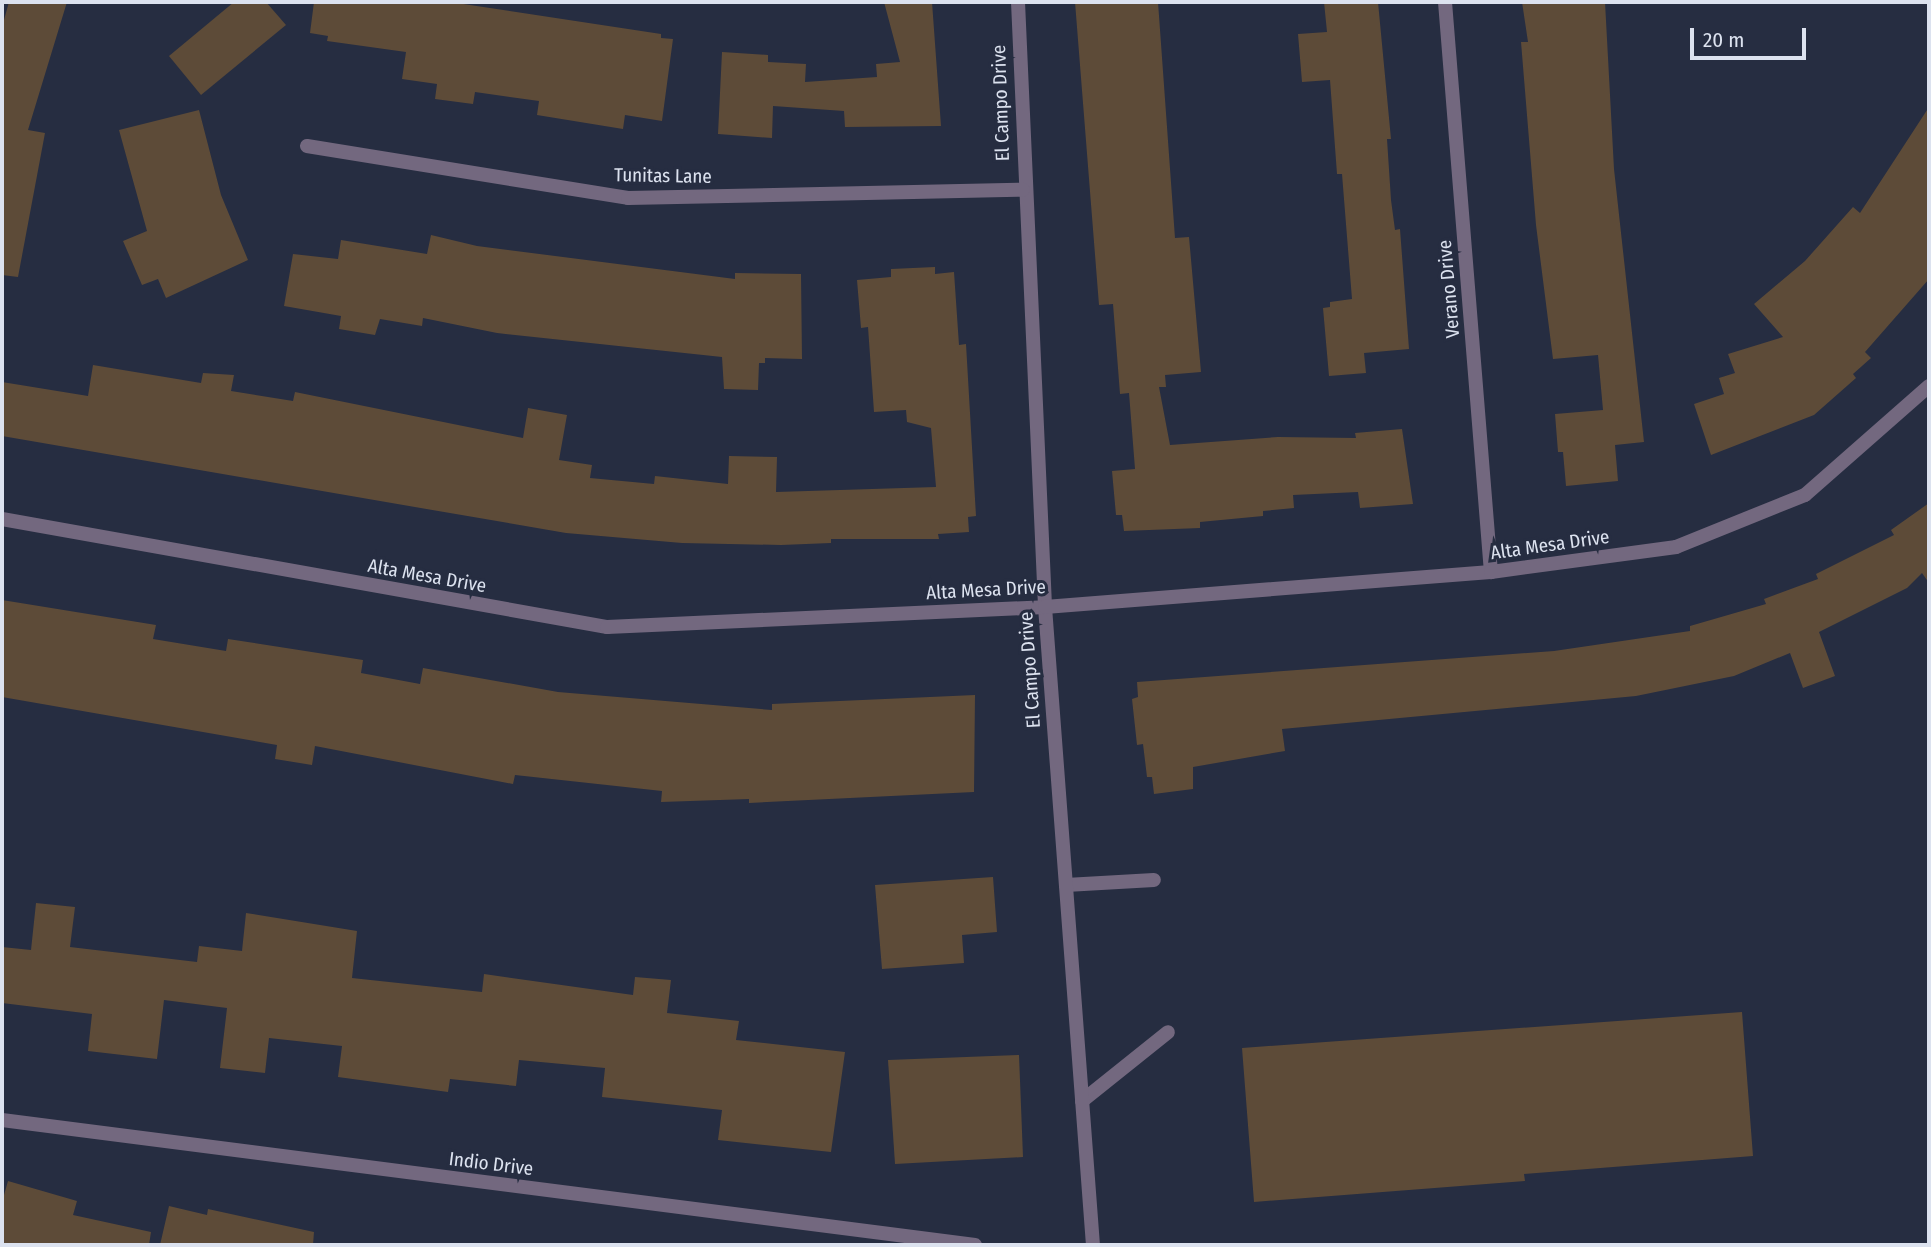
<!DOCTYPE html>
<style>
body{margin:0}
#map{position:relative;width:1931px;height:1247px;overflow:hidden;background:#262d41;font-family:"Fira Sans Condensed",sans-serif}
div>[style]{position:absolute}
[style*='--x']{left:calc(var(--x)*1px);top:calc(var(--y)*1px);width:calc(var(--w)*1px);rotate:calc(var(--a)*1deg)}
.building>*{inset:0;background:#5d4b38}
.lane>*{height:14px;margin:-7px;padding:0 7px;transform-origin:7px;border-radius:7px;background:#73687f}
.street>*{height:14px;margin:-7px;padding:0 7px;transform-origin:7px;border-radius:7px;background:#73687f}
span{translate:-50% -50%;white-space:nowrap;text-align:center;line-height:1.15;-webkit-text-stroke:6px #262d41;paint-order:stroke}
.street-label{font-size:19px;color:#dce2ef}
.frame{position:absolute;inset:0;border:4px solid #dce2ef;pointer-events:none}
.scale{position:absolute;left:1690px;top:28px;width:116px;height:32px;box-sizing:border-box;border:4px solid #dce2ef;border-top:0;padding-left:9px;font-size:21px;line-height:24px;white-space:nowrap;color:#dce2ef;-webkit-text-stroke:5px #262d41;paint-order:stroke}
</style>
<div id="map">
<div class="building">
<div style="clip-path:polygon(9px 2px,67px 2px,28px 130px,45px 133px,18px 277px,2px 275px,2px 27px)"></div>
<div style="clip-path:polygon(234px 2px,266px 2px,286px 25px,201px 95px,169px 56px)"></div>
<div style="clip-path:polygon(314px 2px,450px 2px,661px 34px,661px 38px,673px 39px,662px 121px,625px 115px,623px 129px,537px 115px,539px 101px,475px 92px,473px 104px,435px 99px,437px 84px,402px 79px,406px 52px,327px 41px,328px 36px,310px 33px)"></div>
<div style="clip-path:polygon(884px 2px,932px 2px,941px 126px,845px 127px,844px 111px,773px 106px,772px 138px,718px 134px,722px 52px,768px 55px,768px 62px,806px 64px,805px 82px,877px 77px,876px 64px,900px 62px)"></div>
<div style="clip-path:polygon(1075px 2px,1158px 2px,1175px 238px,1189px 237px,1201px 372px,1165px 375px,1166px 387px,1159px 387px,1170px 445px,1278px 437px,1356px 438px,1355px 433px,1402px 429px,1413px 504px,1360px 508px,1358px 492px,1293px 495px,1294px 508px,1263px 511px,1263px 516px,1200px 522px,1200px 528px,1124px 531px,1122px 515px,1116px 515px,1112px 471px,1135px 469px,1129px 393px,1120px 394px,1113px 304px,1099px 305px)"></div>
<div style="clip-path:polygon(1324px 2px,1378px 2px,1391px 139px,1387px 139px,1391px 200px,1395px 230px,1400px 229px,1409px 349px,1364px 353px,1366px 373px,1329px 376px,1323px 308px,1330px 307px,1330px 302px,1352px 299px,1342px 174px,1337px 174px,1330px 80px,1302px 82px,1298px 34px,1327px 32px)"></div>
<div style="clip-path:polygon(1522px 2px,1605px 2px,1614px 169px,1644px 442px,1615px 445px,1618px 481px,1566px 486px,1563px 452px,1558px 452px,1555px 414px,1603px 410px,1598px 355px,1553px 359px,1536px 225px,1521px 42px,1528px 42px)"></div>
<div style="clip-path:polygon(1929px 107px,1929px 279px,1865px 352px,1871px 358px,1853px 374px,1856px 378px,1814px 415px,1711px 455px,1694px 404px,1724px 394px,1719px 378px,1735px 373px,1728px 354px,1783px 337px,1754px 304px,1805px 261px,1853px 207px,1860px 213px)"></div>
<div style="clip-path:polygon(199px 110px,221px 195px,248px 260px,166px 298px,158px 279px,142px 285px,123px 241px,147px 231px,119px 130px)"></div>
<div style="clip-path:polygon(431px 235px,477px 246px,735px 279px,735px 273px,801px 274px,802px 359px,765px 358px,765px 363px,759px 363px,758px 390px,724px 389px,722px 357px,497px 333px,423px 318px,422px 326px,380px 319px,375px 335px,339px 329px,341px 316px,284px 306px,293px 254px,338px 259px,341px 240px,427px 254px)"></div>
<div style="clip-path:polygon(935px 267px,935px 274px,954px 272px,959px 345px,966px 344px,976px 516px,968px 517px,969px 532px,938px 534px,939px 539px,831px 539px,831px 543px,781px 545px,682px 543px,566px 533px,2px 436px,2px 382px,88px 396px,93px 365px,201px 383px,203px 373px,234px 375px,231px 391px,293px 401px,295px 392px,523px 438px,528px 408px,567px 415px,559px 460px,592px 465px,590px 478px,654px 484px,655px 476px,728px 484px,729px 456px,777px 457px,776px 492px,936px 487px,931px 428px,907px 422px,906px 410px,874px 412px,868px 327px,861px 328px,857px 280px,891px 277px,891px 269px)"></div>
<div style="clip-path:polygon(1929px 503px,1929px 583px,1922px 573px,1907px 588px,1819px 632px,1835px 676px,1803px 688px,1790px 653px,1734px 676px,1636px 696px,1282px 729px,1285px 751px,1193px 767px,1193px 789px,1154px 794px,1152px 777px,1147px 777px,1143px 744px,1137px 745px,1132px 699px,1138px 697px,1137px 682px,1554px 651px,1690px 631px,1690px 626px,1766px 604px,1764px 599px,1818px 579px,1816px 574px,1894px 535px,1891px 530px)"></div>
<div style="clip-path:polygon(2px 600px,156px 625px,153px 639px,226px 651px,228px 639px,363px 660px,361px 673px,420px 684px,423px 668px,558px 692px,772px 710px,772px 704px,975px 695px,974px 792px,749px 803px,749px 799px,661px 802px,662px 791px,515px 775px,513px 784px,315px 746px,312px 765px,275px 759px,277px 745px,2px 697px)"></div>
<div style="clip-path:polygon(993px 877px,997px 932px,962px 935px,964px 963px,882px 969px,875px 885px)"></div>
<div style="clip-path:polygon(36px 903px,75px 907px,70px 947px,197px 962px,199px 946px,242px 951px,246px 913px,357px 931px,352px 978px,482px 992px,484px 974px,633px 995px,635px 977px,671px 980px,667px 1013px,739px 1021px,736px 1040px,845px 1052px,831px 1152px,718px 1140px,722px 1110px,602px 1097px,605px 1068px,519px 1060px,516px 1086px,450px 1079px,448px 1092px,338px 1077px,342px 1046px,269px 1038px,265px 1073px,220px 1068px,227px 1008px,164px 1000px,157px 1059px,88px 1051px,92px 1014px,2px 1003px,2px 947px,31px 950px)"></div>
<div style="clip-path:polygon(1742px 1012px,1753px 1156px,1524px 1174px,1525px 1181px,1254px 1202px,1242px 1048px)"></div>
<div style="clip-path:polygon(1019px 1055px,1023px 1157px,895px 1164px,888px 1060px)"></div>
<div style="clip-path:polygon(8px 1181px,77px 1201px,73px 1215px,151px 1232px,149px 1245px,2px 1245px,2px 1202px)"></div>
<div style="clip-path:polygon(169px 1206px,207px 1215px,208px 1209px,314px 1232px,313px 1245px,160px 1245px)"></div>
</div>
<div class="lane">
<div style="--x:1066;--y:885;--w:88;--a:-3.3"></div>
<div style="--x:1082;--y:1101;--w:110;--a:-38.7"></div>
</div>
<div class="street">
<div style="--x:1018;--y:2;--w:606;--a:87.44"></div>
<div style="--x:1045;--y:607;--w:640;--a:85.7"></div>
<div style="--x:1445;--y:2;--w:572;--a:85.39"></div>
<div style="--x:307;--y:146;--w:325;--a:9.2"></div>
<div style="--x:628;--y:198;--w:395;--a:-1.2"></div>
<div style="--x:2;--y:519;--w:615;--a:10.12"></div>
<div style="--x:607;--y:627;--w:438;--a:-2.6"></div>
<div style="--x:1045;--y:607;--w:447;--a:-4.5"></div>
<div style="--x:1491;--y:572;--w:187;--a:-7.7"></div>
<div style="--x:1676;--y:547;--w:139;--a:-22"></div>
<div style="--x:1805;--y:495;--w:165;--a:-41.3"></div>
<div style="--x:2;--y:1120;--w:981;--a:7.32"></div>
</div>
<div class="street-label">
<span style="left:1001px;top:103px;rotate:-92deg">El Campo Drive</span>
<span style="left:663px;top:176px;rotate:1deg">Tunitas Lane</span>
<span style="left:1449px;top:289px;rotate:-95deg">Verano Drive</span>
<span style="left:1550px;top:545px;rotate:-8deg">Alta Mesa Drive</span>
<span style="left:427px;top:576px;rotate:10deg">Alta Mesa Drive</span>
<span style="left:986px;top:590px;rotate:-3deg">Alta Mesa Drive</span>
<span style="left:1030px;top:670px;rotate:-94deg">El Campo Drive</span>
<span style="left:491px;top:1164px;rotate:7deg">Indio Drive</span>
</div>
<div class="frame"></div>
<div class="scale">20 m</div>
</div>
